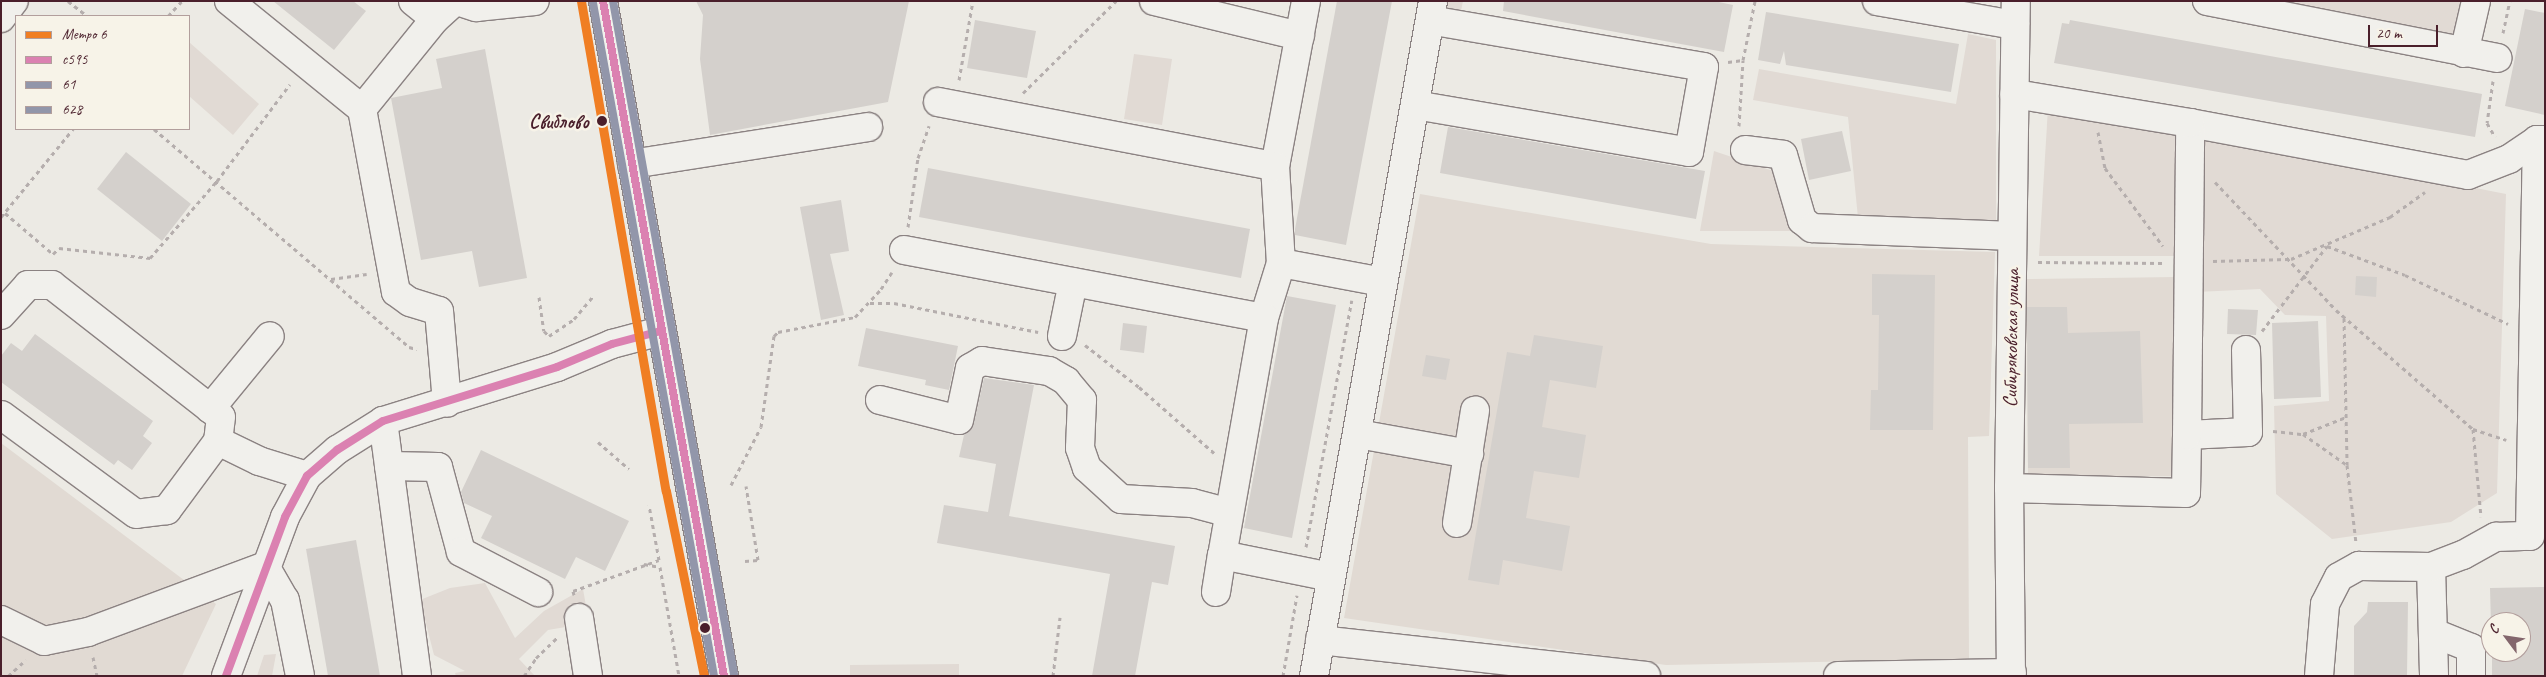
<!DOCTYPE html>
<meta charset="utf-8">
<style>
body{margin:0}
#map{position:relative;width:2546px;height:677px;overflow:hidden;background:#eceae4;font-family:Caveat,sans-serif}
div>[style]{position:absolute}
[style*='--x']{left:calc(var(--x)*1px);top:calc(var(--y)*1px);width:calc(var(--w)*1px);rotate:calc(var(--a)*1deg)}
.built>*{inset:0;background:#e1dad3}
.green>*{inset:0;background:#e1dad4}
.building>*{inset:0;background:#d4d0cc}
.path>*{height:3px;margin-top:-1.5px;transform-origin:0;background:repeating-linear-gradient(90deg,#b5aead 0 4px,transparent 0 8px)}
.roads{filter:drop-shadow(1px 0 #8b8282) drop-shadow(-1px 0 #8b8282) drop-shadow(0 1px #8b8282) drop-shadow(0 -1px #8b8282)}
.minor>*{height:28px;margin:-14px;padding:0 14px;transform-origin:14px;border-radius:14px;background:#f1f0ec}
.major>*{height:28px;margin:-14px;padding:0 14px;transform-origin:14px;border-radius:14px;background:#f1f0ec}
.bus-1>*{height:8px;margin:-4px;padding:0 4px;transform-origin:4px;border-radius:4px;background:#db81b1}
.bus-2>*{height:8px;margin:-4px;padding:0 4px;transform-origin:4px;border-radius:4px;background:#9296aa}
.bus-3>*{height:8px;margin:-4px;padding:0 4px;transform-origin:4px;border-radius:4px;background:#9296aa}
.metro-1>*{height:9px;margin:-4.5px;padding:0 4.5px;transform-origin:4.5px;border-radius:4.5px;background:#f07e23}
.dots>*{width:14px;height:14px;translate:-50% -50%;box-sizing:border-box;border:2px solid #f7f3e8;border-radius:50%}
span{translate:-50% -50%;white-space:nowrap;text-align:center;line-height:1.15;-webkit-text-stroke:5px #f7f3e8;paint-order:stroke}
.stop-label{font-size:20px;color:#4a1f2b;font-weight:700}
.right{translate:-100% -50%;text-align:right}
.street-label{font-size:20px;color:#4a1f2b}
.frame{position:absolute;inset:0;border:2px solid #4a1f2b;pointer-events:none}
.legend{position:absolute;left:15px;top:15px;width:175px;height:115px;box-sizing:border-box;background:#f7f3e8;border:1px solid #b29e9c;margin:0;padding:6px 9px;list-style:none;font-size:15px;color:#4a1f2b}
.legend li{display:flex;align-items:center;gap:10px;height:25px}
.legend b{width:25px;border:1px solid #b29e9c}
.north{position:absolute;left:2481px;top:612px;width:50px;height:50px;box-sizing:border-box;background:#f7f3e8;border:1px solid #b29e9c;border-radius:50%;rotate:301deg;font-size:14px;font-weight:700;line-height:20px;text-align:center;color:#4a1f2b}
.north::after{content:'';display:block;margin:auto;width:18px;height:22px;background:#83666c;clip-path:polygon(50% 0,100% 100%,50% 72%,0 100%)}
.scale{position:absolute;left:2368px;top:25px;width:70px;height:22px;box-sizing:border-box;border:2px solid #4a1f2b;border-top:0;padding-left:6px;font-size:15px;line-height:18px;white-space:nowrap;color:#4a1f2b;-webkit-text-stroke:4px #f7f3e8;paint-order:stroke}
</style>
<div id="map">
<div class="built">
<div style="clip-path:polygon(1420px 194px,1711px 244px,1995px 252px,1989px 436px,1968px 437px,1969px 659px,1666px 665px,1344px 618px)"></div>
<div style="clip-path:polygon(2175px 277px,2177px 476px,2028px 478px,2026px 279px)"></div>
<div style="clip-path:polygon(1px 443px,216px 604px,182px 676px,1px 676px)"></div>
</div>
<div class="green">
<div style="clip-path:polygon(1442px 1px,1463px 1px,1461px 11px,1441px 6px)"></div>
<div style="clip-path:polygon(2246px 1px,2468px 1px,2461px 44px)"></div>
<div style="clip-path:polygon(1968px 34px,1996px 40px,1996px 222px,1858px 218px,1848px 117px,1753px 100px,1759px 69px,1956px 104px)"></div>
<div style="clip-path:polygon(189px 42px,259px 104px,233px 135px,189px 96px)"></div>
<div style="clip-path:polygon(1134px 54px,1172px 59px,1162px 125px,1124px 119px)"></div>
<div style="clip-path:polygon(2048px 108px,2181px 130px,2180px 256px,2039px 256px)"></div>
<div style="clip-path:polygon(2201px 134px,2506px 194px,2497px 493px,2451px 522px,2332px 539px,2276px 494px,2274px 406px,2329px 401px,2326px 316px,2285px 315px,2260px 289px,2196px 292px)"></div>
<div style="clip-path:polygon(1714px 151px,1773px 171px,1794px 231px,1700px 231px)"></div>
<div style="clip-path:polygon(485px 583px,515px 638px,544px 611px,583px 589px,589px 623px,548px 630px,519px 659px,535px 676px,456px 676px,455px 673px,465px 671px,434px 655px,420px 600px,450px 588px)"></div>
<div style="clip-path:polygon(276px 654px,272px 676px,257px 676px,264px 655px)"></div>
<div style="clip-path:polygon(959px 664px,959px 676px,850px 676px,850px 665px)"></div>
</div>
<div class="building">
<div style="clip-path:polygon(273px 1px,353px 1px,366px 11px,334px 50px)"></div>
<div style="clip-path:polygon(696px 1px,909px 1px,888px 102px,710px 135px,700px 59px,703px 15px)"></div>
<div style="clip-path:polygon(1337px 1px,1392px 1px,1346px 245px,1295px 235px,1295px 229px)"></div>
<div style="clip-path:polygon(1504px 1px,1714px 1px,1733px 5px,1724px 52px,1503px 11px)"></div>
<div style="clip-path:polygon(2525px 9px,2545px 13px,2545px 115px,2505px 106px)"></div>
<div style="clip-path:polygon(1766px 12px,1959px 44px,1951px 92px,1786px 65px,1784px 51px,1780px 64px,1758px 60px)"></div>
<div style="clip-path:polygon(975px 20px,1036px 31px,1027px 78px,967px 68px)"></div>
<div style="clip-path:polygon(2070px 20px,2482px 94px,2475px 137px,2054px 63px,2062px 23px,2069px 24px)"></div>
<div style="clip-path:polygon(485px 49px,527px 278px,479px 287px,472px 251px,421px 260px,391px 98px,442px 88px,436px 59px)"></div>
<div style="clip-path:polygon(1448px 127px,1705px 171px,1696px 219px,1440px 173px)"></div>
<div style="clip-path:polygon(1842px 131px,1851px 171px,1809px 180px,1801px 139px)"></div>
<div style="clip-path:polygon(126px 152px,191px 204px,162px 241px,97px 189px)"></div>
<div style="clip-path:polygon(928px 168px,1250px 229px,1241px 278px,919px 217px)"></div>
<div style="clip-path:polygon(841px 200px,849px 251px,830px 254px,844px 315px,821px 320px,800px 207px)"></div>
<div style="clip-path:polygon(1872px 274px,1935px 275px,1933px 430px,1870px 430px,1871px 390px,1878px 390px,1879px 315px,1872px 315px)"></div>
<div style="clip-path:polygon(2356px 276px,2377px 277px,2376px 297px,2355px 295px)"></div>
<div style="clip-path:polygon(1287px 296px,1336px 305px,1292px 538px,1244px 528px)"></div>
<div style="clip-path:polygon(2027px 307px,2067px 307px,2068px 333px,2140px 331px,2143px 423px,2069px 424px,2070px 468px,2028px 468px)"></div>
<div style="clip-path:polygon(2228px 309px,2258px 310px,2256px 335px,2227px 334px)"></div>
<div style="clip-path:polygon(2318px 321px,2321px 397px,2274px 399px,2272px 323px)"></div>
<div style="clip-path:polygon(1123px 323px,1147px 326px,1144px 353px,1120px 350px)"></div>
<div style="clip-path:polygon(866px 328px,958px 346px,949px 390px,925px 385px,926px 380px,858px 366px)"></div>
<div style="clip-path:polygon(35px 334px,153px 421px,143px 436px,152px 443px,132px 470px,118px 460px,114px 465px,1px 382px,1px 356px,11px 343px,22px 351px)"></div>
<div style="clip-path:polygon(1534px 335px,1603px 346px,1596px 388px,1550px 380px,1542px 427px,1586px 435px,1579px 478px,1534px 471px,1526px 518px,1570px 526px,1562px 571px,1503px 560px,1499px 585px,1468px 580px,1507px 352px,1530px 356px)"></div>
<div style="clip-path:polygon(1426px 355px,1450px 359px,1446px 380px,1422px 376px)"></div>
<div style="clip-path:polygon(984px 378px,1034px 385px,1009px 516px,1175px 546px,1168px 585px,1152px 582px,1135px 676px,1092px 676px,1110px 574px,937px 543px,944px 505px,988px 512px,996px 464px,959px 457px,964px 435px,974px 423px)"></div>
<div style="clip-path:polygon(481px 450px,629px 521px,605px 571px,576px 557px,565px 579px,481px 538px,492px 516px,464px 503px,461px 492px)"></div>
<div style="clip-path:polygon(356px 540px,380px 676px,328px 676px,306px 549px)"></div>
<div style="clip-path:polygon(2545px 587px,2545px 676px,2492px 676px,2492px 652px,2521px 652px,2521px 622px,2491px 622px,2491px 625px,2490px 588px)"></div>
<div style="clip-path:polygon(2368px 602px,2408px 602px,2407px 676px,2354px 676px,2354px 626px,2367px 612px)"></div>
</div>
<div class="path">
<div style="--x:68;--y:1;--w:24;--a:38"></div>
<div style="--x:168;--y:16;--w:21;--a:-47"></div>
<div style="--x:2503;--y:33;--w:33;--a:-78"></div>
<div style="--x:1728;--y:62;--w:15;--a:-8"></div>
<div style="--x:1743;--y:60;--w:60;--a:-78.5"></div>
<div style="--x:959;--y:80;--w:80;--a:-80"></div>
<div style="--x:2493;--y:81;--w:42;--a:98.1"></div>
<div style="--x:2487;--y:123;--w:16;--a:60"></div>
<div style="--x:1023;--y:93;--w:131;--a:-44.7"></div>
<div style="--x:1739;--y:126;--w:66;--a:-86.5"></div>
<div style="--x:154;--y:129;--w:335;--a:40.5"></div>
<div style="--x:409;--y:347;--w:8;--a:14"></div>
<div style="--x:2098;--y:132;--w:37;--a:79"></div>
<div style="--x:2105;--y:168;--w:97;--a:53.4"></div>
<div style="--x:2215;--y:182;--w:176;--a:46.6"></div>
<div style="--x:2336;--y:310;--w:181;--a:41"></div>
<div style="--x:2473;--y:429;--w:88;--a:84.8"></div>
<div style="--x:5;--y:213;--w:63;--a:40.5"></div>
<div style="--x:53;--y:254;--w:8;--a:-45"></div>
<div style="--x:59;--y:248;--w:92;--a:6.3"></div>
<div style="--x:150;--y:258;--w:102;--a:-49"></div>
<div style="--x:217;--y:181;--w:121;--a:-53"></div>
<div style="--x:1;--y:217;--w:114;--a:-50.7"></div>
<div style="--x:908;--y:227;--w:70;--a:-81.8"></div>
<div style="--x:918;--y:158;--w:34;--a:-71"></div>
<div style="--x:2213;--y:261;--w:78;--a:-1.5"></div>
<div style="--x:2291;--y:259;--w:108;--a:-23"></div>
<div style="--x:2390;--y:217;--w:43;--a:-35.5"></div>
<div style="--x:2038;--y:262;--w:126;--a:0.5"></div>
<div style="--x:331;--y:279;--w:36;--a:-8"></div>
<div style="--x:539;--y:297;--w:34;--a:82"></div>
<div style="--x:544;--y:331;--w:7;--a:45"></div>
<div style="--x:549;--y:336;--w:30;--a:-34"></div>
<div style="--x:574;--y:319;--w:30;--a:-50"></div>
<div style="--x:870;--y:303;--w:24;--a:0"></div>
<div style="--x:894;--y:303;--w:147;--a:11.4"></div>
<div style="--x:2344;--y:318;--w:147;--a:88.8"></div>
<div style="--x:2262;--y:331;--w:107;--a:-52.6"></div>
<div style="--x:2327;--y:246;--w:83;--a:20.4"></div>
<div style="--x:2405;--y:275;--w:114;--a:25.4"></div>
<div style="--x:1085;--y:345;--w:68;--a:37.9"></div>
<div style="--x:1139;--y:387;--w:100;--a:41.3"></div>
<div style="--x:2473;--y:429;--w:35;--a:18"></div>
<div style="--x:2273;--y:431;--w:30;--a:6"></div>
<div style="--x:2303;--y:434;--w:46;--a:-21.6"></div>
<div style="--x:2303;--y:434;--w:54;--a:35.2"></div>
<div style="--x:2347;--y:465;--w:79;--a:83.4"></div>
<div style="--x:598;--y:442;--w:41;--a:41.1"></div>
<div style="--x:731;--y:485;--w:65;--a:-62.7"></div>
<div style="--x:761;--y:427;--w:92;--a:-81.9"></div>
<div style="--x:774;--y:336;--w:6;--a:-45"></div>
<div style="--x:778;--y:332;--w:78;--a:-11"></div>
<div style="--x:855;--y:317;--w:38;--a:-47"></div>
<div style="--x:881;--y:289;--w:20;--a:-57"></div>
<div style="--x:1306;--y:547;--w:251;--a:-79.5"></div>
<div style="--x:745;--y:561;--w:13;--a:-4"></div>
<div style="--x:758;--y:560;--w:75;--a:-99.2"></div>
<div style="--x:644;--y:564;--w:16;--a:11"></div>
<div style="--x:660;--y:567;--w:111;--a:80.1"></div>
<div style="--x:574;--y:595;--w:4;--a:-104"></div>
<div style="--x:573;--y:591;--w:91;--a:-19.8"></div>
<div style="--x:659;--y:560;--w:56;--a:-100.3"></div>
<div style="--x:93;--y:657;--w:19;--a:78"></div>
<div style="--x:8;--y:676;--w:24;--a:-42"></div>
<div style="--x:524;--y:676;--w:22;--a:-56"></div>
<div style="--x:536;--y:658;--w:29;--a:-44"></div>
<div style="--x:1053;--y:676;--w:59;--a:-83.2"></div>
<div style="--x:1283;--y:676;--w:82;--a:-80.2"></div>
</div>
<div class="roads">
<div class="minor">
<div style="--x:229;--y:1;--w:171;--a:39.1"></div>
<div style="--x:362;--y:109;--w:116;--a:-51"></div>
<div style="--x:435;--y:19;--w:27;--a:-42"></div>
<div style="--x:413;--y:1;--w:28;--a:39"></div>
<div style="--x:457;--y:1;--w:20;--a:18"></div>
<div style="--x:476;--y:7;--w:59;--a:-5.8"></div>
<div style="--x:1154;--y:1;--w:150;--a:13.5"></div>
<div style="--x:1306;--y:1;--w:168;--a:100.6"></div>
<div style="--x:1275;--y:166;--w:97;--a:86.5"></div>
<div style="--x:1281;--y:263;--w:58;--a:107.2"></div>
<div style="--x:1264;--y:318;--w:241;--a:100"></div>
<div style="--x:1222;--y:555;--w:111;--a:11.4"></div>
<div style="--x:1877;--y:1;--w:140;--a:9.9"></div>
<div style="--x:2207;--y:1;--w:296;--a:11.1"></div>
<div style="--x:1;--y:18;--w:21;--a:-53"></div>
<div style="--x:2464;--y:53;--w:53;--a:-77"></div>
<div style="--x:938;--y:102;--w:343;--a:10.8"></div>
<div style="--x:1415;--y:105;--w:278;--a:9.7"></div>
<div style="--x:1689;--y:152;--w:86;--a:-80"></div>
<div style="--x:1704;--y:67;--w:278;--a:-170.3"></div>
<div style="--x:362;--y:109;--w:186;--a:79.5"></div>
<div style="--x:396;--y:292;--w:17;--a:36"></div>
<div style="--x:410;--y:302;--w:30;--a:17"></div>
<div style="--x:439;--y:311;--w:92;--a:85"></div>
<div style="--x:2190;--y:123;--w:283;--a:10.6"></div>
<div style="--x:2468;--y:175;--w:44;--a:-21.3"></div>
<div style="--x:2509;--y:159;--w:34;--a:-34"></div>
<div style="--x:1745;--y:150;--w:38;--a:7"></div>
<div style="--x:1783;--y:155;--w:68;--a:73.7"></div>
<div style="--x:1802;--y:220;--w:13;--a:39"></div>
<div style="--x:1812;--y:228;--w:200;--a:2.3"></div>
<div style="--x:632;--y:164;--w:239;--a:-8.9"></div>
<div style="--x:904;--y:250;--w:366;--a:10.7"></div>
<div style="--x:1281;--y:263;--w:104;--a:10.6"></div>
<div style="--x:1;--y:315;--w:40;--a:-48"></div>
<div style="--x:28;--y:285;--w:24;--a:0"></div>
<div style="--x:52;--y:285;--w:214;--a:38"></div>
<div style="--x:221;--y:417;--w:24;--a:97"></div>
<div style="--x:218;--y:441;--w:86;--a:126.5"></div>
<div style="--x:167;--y:510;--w:31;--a:173"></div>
<div style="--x:136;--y:514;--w:167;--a:-143.7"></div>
<div style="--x:1062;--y:336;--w:55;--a:-78.5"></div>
<div style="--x:880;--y:400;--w:81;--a:14.2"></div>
<div style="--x:959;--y:420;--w:53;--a:-78.1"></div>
<div style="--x:970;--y:368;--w:14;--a:-30"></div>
<div style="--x:982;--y:361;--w:68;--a:8.5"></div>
<div style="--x:1049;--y:371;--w:20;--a:30"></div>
<div style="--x:1066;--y:381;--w:25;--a:50"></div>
<div style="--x:1082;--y:400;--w:48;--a:92.4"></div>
<div style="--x:1080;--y:448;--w:21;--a:71"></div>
<div style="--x:1087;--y:468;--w:46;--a:42.4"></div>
<div style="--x:1121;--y:499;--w:71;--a:3.2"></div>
<div style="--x:1192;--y:503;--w:38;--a:15"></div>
<div style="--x:210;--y:409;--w:94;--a:-50.6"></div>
<div style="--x:383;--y:421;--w:257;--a:82.4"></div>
<div style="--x:1358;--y:434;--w:113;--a:10.2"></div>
<div style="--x:2187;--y:435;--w:61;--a:-2.8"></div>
<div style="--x:2248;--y:432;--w:82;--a:-91.4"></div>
<div style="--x:218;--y:441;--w:46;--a:26"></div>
<div style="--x:259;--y:461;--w:50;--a:17.4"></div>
<div style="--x:389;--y:466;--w:49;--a:1.2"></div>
<div style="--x:438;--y:467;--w:88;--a:74.9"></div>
<div style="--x:461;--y:552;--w:87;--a:27.5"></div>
<div style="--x:2009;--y:488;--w:177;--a:1.6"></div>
<div style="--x:2186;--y:493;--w:58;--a:-89"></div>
<div style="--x:2187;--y:435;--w:312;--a:-89.4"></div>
<div style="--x:2190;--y:123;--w:178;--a:-170.6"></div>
<div style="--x:1457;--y:523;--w:114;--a:-80.9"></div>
<div style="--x:2431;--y:567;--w:109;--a:88.4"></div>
<div style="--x:1216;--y:592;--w:37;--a:-81"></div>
<div style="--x:579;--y:618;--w:59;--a:81.2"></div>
<div style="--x:1;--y:620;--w:48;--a:26"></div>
<div style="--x:44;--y:641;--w:45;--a:-11.6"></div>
<div style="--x:88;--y:632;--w:189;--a:-20.4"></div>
<div style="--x:265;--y:566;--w:39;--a:60"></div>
<div style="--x:285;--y:600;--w:77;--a:78.8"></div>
<div style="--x:2434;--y:633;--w:40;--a:22"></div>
<div style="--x:2471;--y:648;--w:28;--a:90"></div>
<div style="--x:1320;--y:640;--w:328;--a:6.3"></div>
<div style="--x:226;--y:676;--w:170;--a:-69.6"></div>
<div style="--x:285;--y:517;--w:47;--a:-61.8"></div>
<div style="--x:307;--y:476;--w:40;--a:-41"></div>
<div style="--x:337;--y:450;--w:54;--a:-32.2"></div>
<div style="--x:383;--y:421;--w:182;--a:-17.2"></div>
<div style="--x:557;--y:367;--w:60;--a:-22.7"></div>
<div style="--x:612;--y:344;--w:51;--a:-14.9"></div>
<div style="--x:1314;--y:676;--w:685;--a:-80"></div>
<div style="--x:1838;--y:676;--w:174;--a:-1"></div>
<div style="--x:2011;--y:676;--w:188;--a:-90.6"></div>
<div style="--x:2009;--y:488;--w:487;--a:-89.2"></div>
<div style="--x:2319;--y:676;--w:72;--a:-85.2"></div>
<div style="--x:2325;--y:604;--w:30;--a:-63"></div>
<div style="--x:2339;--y:577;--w:23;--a:-29"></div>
<div style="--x:2359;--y:566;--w:72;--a:0.8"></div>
<div style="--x:2431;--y:567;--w:34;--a:-21"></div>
<div style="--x:2463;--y:555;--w:38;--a:-29"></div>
<div style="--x:2496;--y:537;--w:34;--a:-2"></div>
<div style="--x:2530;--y:536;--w:396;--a:-89"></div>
<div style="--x:2537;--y:140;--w:8;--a:0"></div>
</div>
<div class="major">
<div style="--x:603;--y:1;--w:686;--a:79.84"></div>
</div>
</div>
<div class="bus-1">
<div style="--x:603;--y:1;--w:686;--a:79.84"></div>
<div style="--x:226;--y:676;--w:170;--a:-69.6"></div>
<div style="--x:285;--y:517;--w:47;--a:-61.8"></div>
<div style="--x:307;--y:476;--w:40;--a:-41"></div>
<div style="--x:337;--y:450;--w:54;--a:-32.2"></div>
<div style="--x:383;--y:421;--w:182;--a:-17.2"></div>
<div style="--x:557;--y:367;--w:60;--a:-22.7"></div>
<div style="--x:612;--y:344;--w:51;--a:-14.9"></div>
</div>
<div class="bus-2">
<div style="--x:593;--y:3;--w:684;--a:79.81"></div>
</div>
<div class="bus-3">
<div style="--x:613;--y:1;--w:684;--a:79.81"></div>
</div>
<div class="metro-1">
<div style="--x:581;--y:1;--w:497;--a:80.2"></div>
<div style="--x:666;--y:491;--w:189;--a:78.4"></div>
</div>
<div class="dots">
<div style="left:602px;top:121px;background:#4a1f2b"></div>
<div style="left:705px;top:628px;background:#4a1f2b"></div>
</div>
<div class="stop-label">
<span class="right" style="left:589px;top:121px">Свиблово</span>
</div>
<div class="street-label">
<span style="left:2011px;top:338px;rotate:-89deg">Сибиряковская улица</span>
</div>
<div class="frame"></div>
<ul class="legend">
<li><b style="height:6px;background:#f07e23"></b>Метро 6</li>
<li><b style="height:6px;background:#db81b1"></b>с595</li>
<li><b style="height:6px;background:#9296aa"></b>61</li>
<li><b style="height:6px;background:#9296aa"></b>628</li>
</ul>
<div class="north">С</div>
<div class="scale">20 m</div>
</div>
